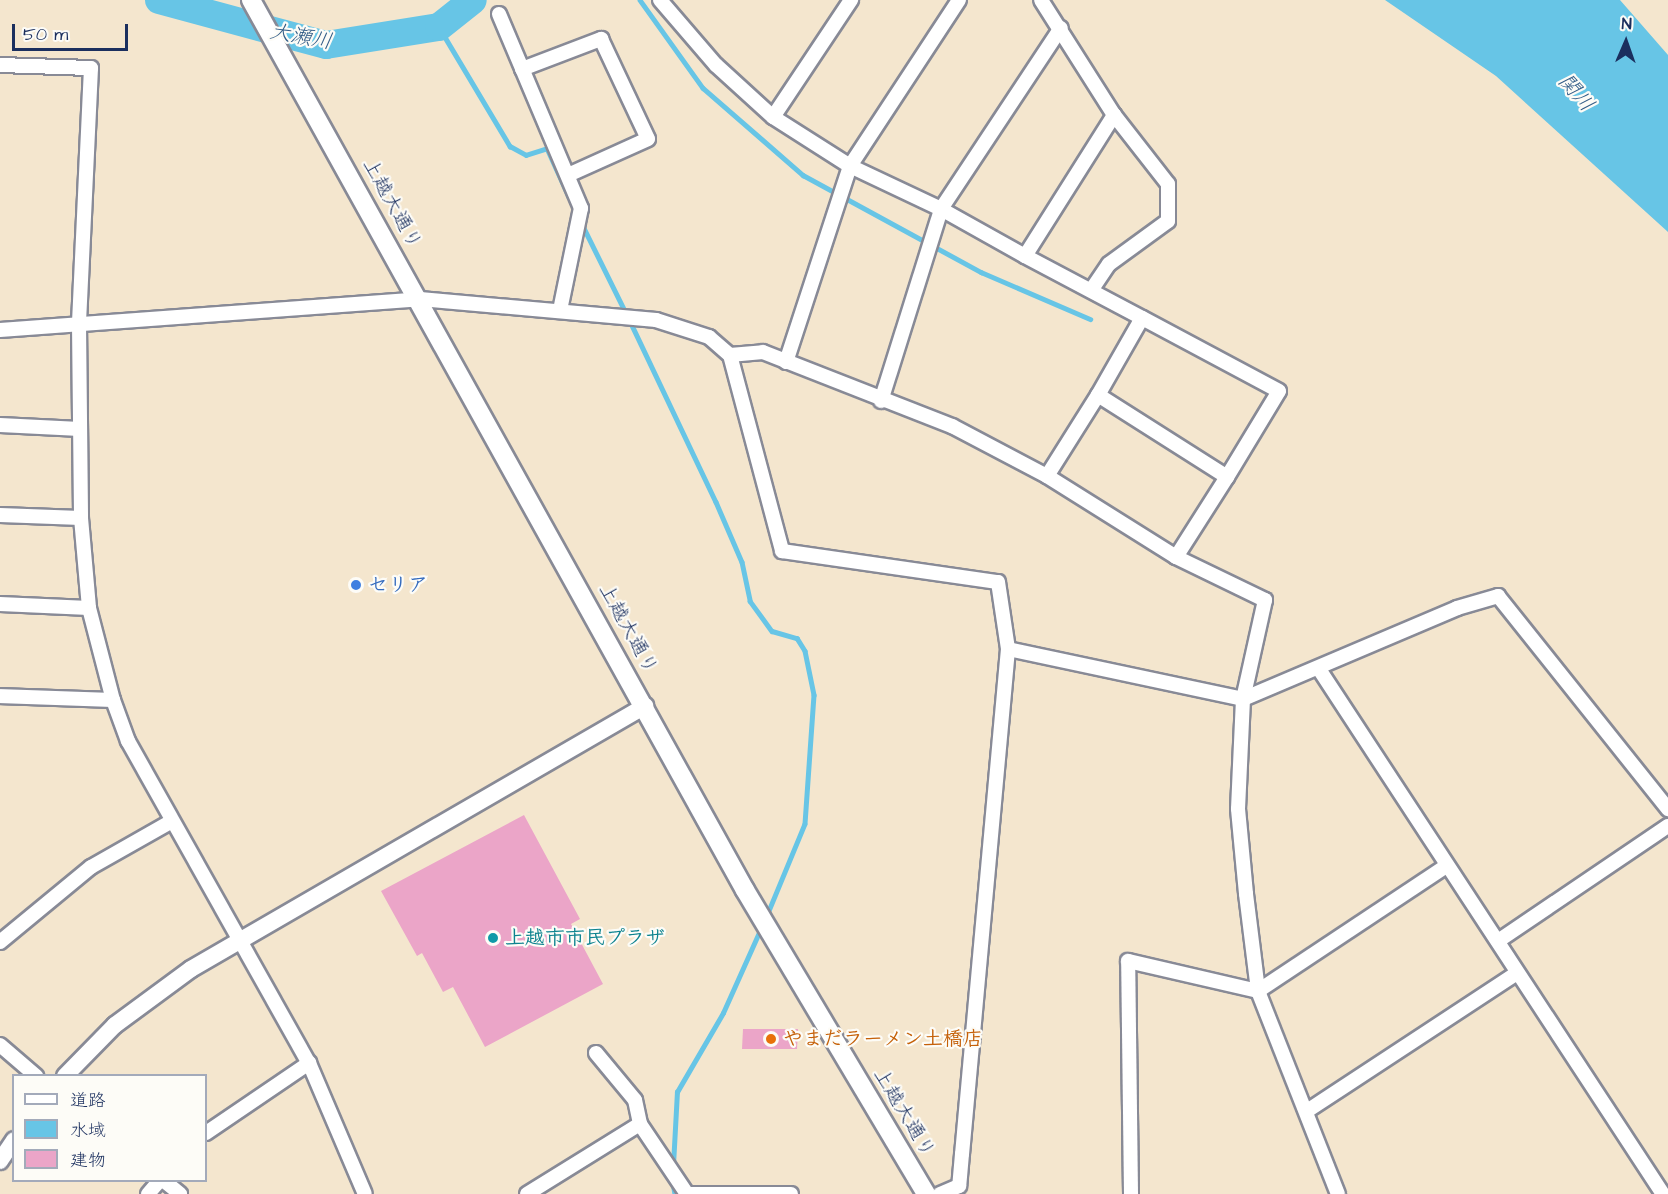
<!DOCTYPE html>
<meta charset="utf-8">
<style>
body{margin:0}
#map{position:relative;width:1668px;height:1194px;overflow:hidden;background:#f4e6ce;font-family:"Architects Daughter","Klee One",sans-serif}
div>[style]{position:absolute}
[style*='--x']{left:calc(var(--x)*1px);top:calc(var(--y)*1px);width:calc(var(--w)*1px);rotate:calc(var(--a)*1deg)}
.water>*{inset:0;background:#67c5e6}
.stream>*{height:4.5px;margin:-2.25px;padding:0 2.25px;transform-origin:2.25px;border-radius:2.25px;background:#67c5e6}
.river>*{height:28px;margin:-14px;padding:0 14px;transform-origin:14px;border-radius:14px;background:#67c5e6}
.building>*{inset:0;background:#eba5c8}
.roads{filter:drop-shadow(2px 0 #888a96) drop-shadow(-2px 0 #888a96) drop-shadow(0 2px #888a96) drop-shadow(0 -2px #888a96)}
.minor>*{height:14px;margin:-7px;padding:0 7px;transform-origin:7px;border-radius:7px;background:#fff}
.tertiary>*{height:16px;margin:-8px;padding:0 8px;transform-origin:8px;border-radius:8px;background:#fff}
.secondary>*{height:18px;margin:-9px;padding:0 9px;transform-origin:9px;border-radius:9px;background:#fff}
.dots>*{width:16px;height:16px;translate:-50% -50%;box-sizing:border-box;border:3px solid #fdfcf7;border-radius:50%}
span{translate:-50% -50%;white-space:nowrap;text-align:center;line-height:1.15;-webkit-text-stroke:4.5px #fdfcf7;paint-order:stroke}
.street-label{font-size:20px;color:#1b2f5e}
.shop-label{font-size:20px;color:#366cbe;font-weight:700}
.left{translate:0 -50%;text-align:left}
.culture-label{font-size:20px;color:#0d838f;font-weight:700}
.food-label{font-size:20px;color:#c56008;font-weight:700}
.water-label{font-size:21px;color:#325c87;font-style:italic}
.legend{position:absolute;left:12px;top:1074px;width:195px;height:108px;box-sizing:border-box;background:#fdfcf7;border:2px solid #a3aaba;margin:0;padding:8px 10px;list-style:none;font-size:18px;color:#1b2f5e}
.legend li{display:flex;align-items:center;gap:12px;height:30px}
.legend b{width:30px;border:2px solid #a3aaba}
.north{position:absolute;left:1596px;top:12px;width:60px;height:60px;-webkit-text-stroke:4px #fdfcf7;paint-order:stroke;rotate:2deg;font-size:16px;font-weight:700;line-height:24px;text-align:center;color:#1b2f5e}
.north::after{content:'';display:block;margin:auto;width:21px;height:27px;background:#1b2f5e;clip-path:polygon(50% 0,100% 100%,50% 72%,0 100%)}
.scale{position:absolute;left:12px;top:24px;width:116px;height:27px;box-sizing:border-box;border:3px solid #1b2f5e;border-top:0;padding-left:8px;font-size:18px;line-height:21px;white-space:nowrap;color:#1b2f5e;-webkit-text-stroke:4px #fdfcf7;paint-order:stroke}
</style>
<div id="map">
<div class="water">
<div style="clip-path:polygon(1385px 0,1620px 0,1668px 55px,1668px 232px,1496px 76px)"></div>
</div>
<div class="stream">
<div style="--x:640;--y:0;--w:108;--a:54.4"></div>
<div style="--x:703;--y:88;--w:133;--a:41"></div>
<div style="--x:803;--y:175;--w:203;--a:28.6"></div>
<div style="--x:981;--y:272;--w:119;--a:23.3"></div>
<div style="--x:439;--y:27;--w:139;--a:59.2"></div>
<div style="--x:510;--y:146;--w:18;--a:29"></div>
<div style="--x:526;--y:155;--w:22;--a:-18"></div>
<div style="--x:547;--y:148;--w:54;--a:65.8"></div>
<div style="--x:582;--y:224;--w:99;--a:63.7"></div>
<div style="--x:630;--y:321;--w:200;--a:64.6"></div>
<div style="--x:716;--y:502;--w:65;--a:66.6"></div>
<div style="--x:742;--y:562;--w:40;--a:78"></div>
<div style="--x:750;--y:601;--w:37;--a:54"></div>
<div style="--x:772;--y:631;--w:26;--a:16"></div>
<div style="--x:797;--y:638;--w:15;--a:58"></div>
<div style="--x:805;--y:651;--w:45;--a:78.4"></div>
<div style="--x:814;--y:695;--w:129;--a:94"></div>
<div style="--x:805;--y:824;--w:102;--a:112.5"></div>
<div style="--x:673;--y:1165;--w:73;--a:-86.9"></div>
<div style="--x:677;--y:1092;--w:91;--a:-59.8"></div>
<div style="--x:723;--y:1013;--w:93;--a:-65.9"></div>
<div style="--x:672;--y:1177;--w:17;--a:80"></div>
</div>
<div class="river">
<div style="--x:159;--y:0;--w:173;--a:15.1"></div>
<div style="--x:326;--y:45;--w:114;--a:-9.1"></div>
<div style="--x:439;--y:27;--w:43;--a:-38.5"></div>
</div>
<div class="building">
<div style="clip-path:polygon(524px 815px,580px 919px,571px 924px,603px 984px,485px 1047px,453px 987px,443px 992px,422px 953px,417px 956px,381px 891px)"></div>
<div style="clip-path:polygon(743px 1029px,798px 1029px,797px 1049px,742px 1049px)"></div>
</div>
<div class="roads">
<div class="minor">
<div style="--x:660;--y:0;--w:86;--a:49.3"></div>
<div style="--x:716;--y:65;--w:77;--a:42.4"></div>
<div style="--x:959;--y:0;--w:199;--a:123.3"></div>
<div style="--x:850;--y:166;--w:101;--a:25.3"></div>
<div style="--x:941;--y:209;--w:217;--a:-56.5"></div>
<div style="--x:499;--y:14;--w:211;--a:67.1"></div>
<div style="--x:581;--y:208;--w:104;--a:101.6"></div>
<div style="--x:0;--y:65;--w:91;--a:1.9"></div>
<div style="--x:91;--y:68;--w:256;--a:92.7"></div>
<div style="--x:79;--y:324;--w:194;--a:89.4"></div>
<div style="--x:81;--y:518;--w:90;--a:84.9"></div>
<div style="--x:89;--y:608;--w:95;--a:75.4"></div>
<div style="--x:113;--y:700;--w:44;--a:69.9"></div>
<div style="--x:128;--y:741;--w:369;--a:60.7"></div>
<div style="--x:309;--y:1063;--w:142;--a:66.9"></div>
<div style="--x:522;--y:69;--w:85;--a:-20.8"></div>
<div style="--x:601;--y:39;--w:110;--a:64.8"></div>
<div style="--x:648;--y:139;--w:88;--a:155.8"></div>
<div style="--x:1025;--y:256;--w:132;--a:27.9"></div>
<div style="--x:1092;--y:289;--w:30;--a:-56"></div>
<div style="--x:1109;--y:264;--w:73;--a:-36.1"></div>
<div style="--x:1168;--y:221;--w:37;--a:-90"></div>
<div style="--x:1168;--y:184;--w:88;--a:-128"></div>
<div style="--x:0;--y:330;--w:421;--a:-4.2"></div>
<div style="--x:420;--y:299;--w:237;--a:5.1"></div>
<div style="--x:656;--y:320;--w:56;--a:17.8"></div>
<div style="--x:709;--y:337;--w:28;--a:41"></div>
<div style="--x:730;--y:355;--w:203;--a:75.1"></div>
<div style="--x:782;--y:551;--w:218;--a:8.2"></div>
<div style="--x:998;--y:582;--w:68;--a:81.5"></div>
<div style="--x:1008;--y:649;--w:507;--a:95.2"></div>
<div style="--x:962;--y:1154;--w:32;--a:95"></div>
<div style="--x:959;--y:1186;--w:21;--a:157"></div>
<div style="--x:730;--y:355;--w:33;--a:-5"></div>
<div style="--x:763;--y:352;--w:203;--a:21.4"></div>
<div style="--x:952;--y:426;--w:107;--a:27.8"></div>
<div style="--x:1047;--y:476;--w:96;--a:-57.8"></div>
<div style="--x:1098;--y:395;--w:153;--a:32.4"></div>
<div style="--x:1227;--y:477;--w:100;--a:-58.8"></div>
<div style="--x:1279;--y:391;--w:155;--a:-151.9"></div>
<div style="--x:1142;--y:318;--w:89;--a:119.7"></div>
<div style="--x:786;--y:362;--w:206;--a:-71.9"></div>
<div style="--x:850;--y:166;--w:91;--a:-147.5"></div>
<div style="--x:773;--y:117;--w:141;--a:-56.3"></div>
<div style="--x:881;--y:401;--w:201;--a:-72.6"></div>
<div style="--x:941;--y:209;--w:96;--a:29.2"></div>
<div style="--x:1025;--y:256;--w:167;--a:-57.7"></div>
<div style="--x:1114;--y:115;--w:136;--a:-122.4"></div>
<div style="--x:0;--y:425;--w:80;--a:2.9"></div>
<div style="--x:1047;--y:476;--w:152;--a:32.1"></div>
<div style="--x:1176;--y:557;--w:95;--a:-57.5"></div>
<div style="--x:0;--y:515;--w:81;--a:2.1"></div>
<div style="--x:1176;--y:557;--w:99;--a:25.8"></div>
<div style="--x:1265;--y:600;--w:101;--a:102.5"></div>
<div style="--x:1243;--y:699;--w:110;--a:92.6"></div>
<div style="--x:1238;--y:809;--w:85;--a:84.6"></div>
<div style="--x:1246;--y:894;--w:98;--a:82.9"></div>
<div style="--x:1258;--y:991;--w:218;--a:68.5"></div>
<div style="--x:0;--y:604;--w:89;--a:2.6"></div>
<div style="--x:1008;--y:649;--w:240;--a:12"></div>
<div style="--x:1243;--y:699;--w:233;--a:-23"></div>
<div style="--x:1457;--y:608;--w:43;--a:-16.3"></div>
<div style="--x:1498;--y:596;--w:273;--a:51.4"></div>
<div style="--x:1319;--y:669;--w:628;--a:56.77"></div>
<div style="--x:0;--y:696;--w:113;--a:2"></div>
<div style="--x:1498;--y:941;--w:205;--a:-34.1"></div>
<div style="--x:0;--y:942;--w:118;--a:-39.5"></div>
<div style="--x:91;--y:867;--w:93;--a:-29.6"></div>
<div style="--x:0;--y:1045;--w:48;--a:40.7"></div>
<div style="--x:596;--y:1053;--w:61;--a:50.3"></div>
<div style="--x:635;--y:1100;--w:25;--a:78"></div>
<div style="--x:1307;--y:1111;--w:251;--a:-33.3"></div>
<div style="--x:206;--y:1133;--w:125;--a:-34.2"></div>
<div style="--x:163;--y:1180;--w:22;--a:39"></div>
<div style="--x:148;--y:1194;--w:18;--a:-49"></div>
<div style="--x:527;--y:1194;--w:133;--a:-31.8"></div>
<div style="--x:640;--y:1124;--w:84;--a:56.1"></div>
<div style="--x:686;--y:1194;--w:105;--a:0"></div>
<div style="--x:1131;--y:1194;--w:233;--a:-90.7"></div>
<div style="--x:1128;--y:961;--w:133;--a:13"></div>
<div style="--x:1258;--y:991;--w:226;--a:-33.6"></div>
</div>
<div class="tertiary">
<div style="--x:65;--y:1076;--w:71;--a:-45.6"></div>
<div style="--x:115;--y:1025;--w:94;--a:-36.4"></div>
<div style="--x:191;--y:969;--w:525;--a:-30.08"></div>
<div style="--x:0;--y:1161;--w:25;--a:-56"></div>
</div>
<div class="secondary">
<div style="--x:251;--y:0;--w:1018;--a:60.97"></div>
<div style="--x:745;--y:890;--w:354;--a:59.2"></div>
</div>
</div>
<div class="dots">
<div style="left:356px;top:585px;background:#3f7fe0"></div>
<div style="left:493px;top:938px;background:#0f9aa8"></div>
<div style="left:771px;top:1039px;background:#e8710a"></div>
</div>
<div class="street-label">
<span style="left:392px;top:204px;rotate:61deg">上越大通り</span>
<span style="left:628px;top:629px;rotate:61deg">上越大通り</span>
<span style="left:904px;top:1113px;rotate:59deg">上越大通り</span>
</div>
<div class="shop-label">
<span class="left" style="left:368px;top:585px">セリア</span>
</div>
<div class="culture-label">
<span class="left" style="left:505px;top:938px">上越市市民プラザ</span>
</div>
<div class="food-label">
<span class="left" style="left:783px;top:1039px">やまだラーメン土橋店</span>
</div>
<div class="water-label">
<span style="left:301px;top:37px;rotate:10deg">大瀬川</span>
<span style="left:1576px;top:93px;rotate:49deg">関川</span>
</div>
<ul class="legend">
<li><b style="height:8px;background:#fff"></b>道路</li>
<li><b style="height:16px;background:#67c5e6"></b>水域</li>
<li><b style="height:16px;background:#eba5c8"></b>建物</li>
</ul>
<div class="north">N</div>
<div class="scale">50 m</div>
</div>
